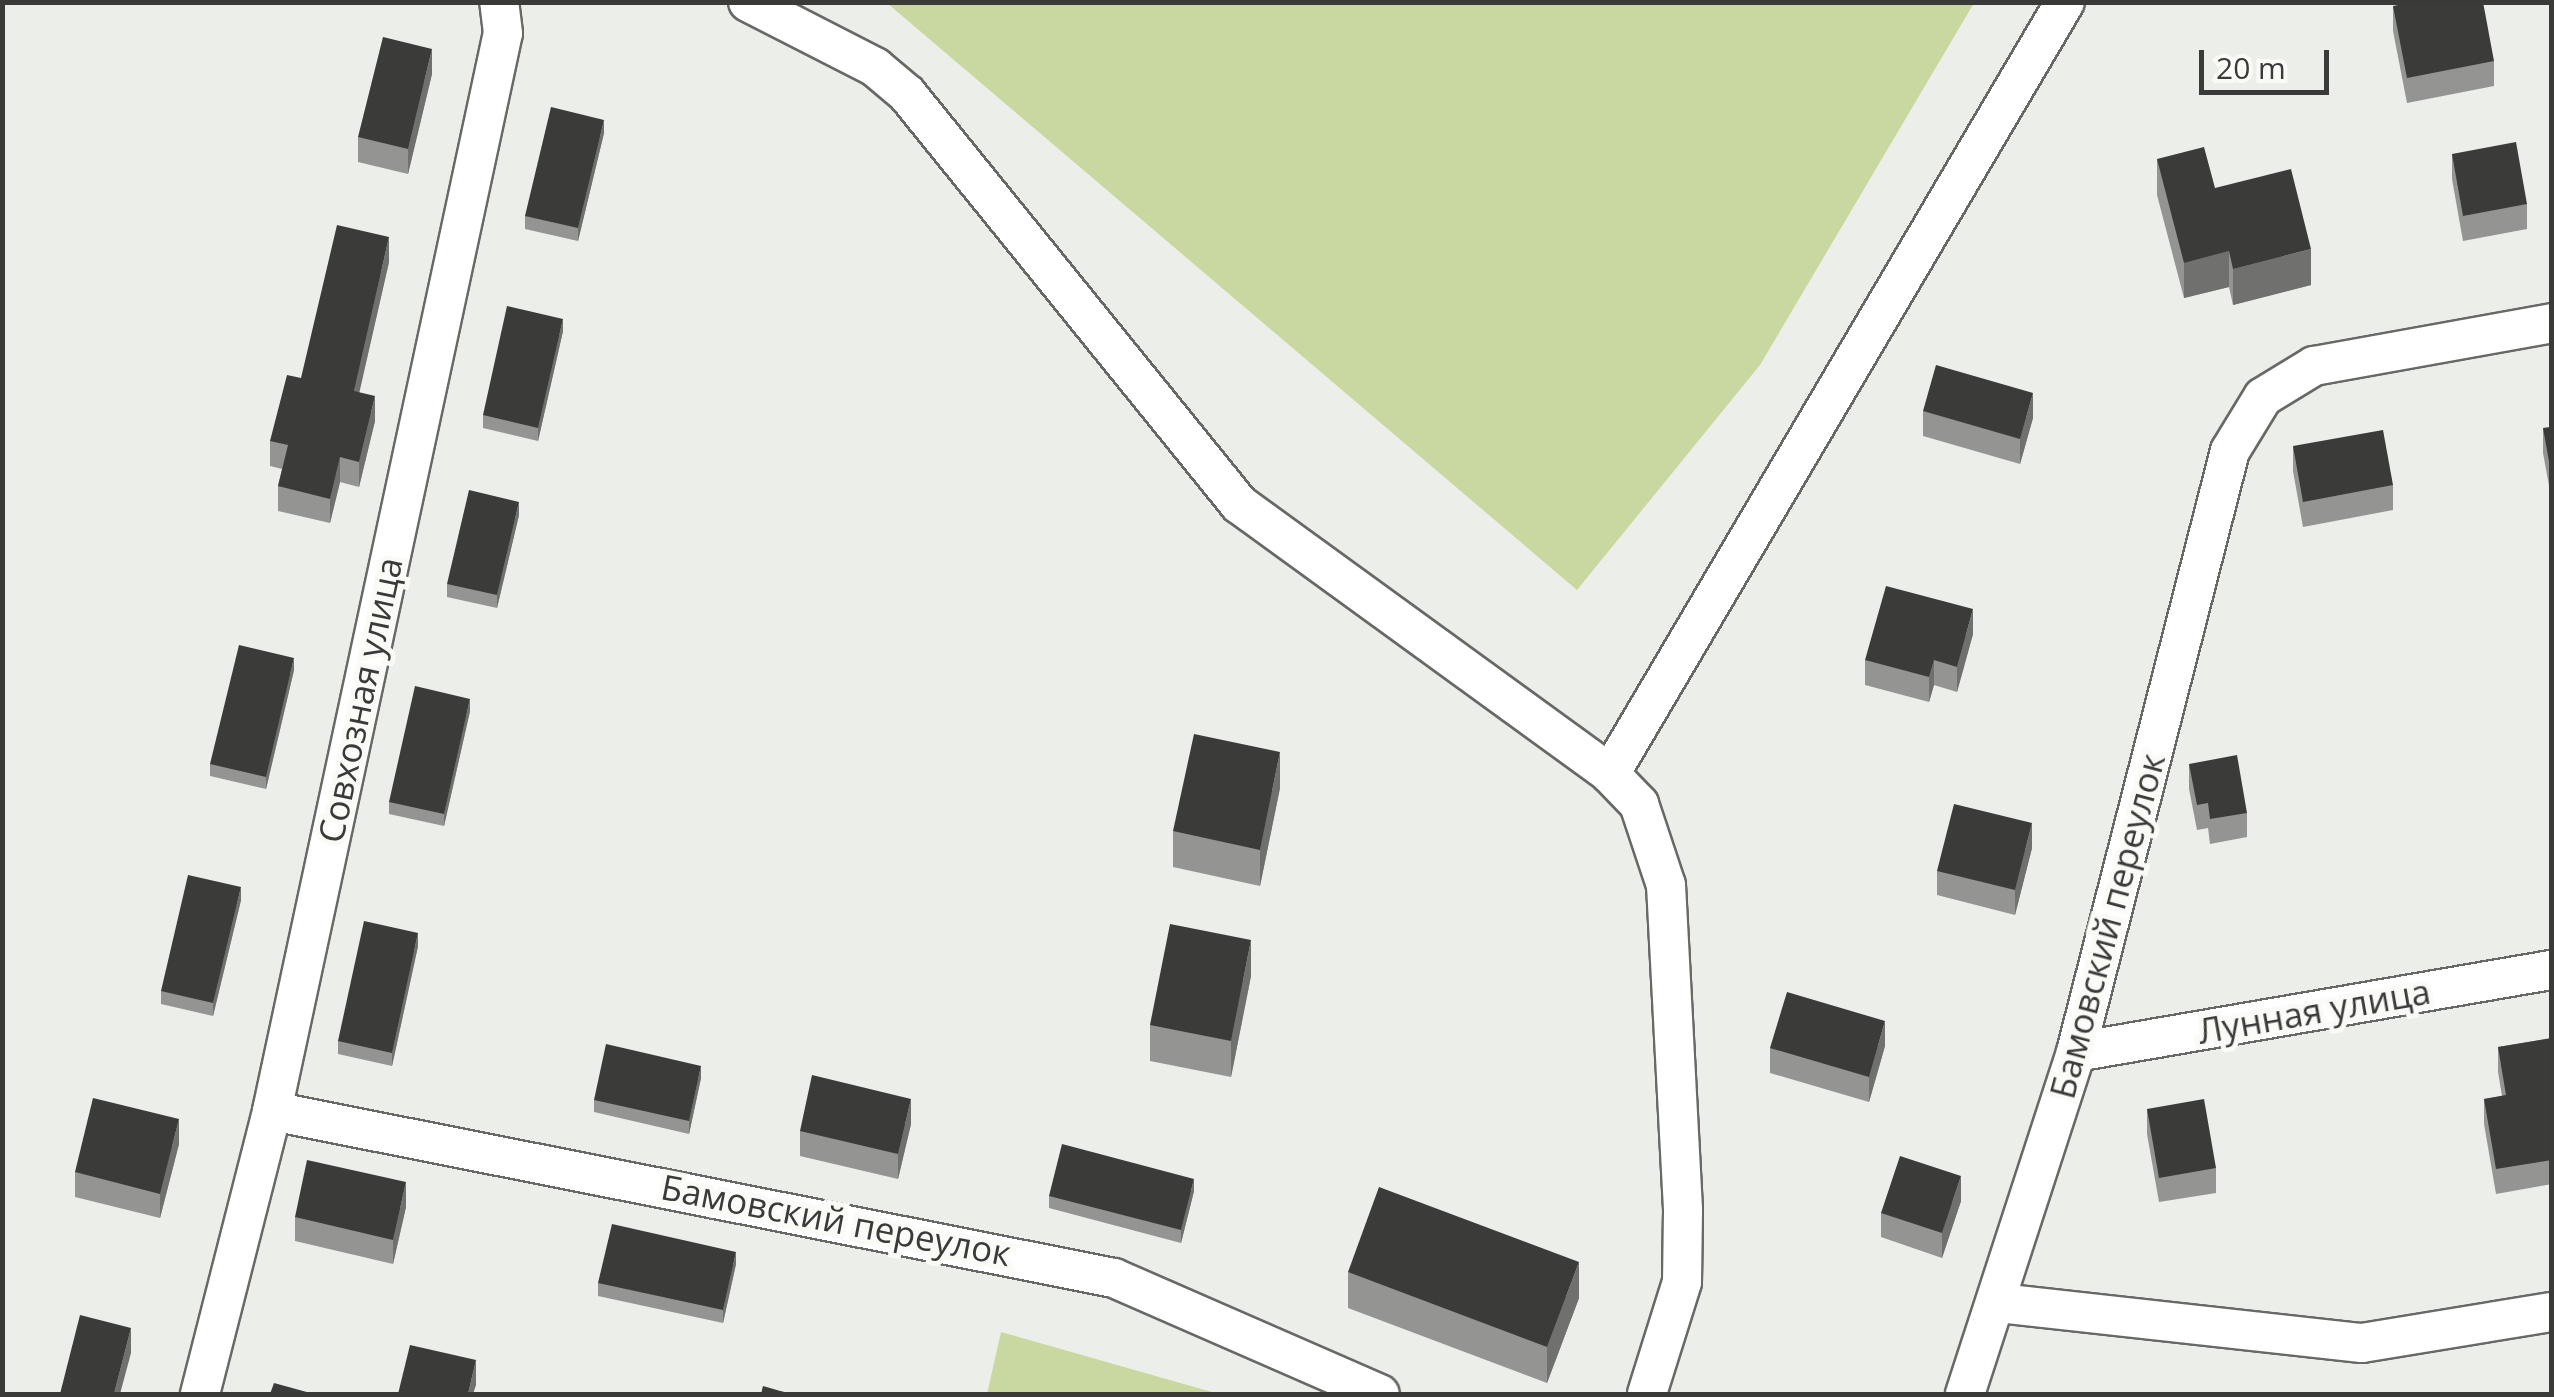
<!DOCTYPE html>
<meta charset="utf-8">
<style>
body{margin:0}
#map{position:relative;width:2554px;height:1397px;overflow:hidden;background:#eceeea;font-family:"Open Sans",sans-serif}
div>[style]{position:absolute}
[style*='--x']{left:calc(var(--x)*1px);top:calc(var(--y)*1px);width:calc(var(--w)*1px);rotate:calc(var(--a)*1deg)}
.green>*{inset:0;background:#c9d8a0}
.roads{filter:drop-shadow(2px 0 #686966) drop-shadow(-2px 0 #686966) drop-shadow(0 2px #686966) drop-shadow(0 -2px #686966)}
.minor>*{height:38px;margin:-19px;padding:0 19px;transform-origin:19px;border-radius:19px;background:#fff}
.wall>*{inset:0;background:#949592}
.shaded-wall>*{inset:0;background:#70716e}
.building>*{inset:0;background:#3b3c39}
span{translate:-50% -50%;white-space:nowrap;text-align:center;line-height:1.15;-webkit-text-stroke:10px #fafbf7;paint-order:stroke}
.street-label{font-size:35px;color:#3a3a39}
.frame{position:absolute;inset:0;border:5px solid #3a3a39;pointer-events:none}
.scale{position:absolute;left:2199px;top:50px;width:130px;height:45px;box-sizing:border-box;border:5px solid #3a3a39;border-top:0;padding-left:12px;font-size:30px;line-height:35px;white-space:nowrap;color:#3a3a39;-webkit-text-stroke:8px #fafbf7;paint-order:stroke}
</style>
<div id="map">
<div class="green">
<div style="clip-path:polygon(887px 3px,1974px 3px,1760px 365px,1577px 590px)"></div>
<div style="clip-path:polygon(1001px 1332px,1219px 1394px,987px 1394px)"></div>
</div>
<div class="roads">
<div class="minor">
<div style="--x:748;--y:2;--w:143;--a:27.1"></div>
<div style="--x:875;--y:67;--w:42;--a:40.2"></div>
<div style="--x:907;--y:94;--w:528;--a:51"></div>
<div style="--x:1239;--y:504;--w:459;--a:36"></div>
<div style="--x:1610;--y:774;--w:42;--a:46"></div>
<div style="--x:1639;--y:804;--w:85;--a:71.6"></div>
<div style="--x:1666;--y:885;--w:326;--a:87"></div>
<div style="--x:1683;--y:1211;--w:71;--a:90.8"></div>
<div style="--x:1682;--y:1282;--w:117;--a:107.4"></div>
<div style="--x:1610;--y:774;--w:896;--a:-59.49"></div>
<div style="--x:2076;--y:1052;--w:483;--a:-9.8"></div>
<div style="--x:272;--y:1111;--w:858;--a:11.22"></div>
<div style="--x:1114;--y:1278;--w:290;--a:23.6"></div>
<div style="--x:1999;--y:1303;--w:365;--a:6.3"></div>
<div style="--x:2362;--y:1343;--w:193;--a:-9.3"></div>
<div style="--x:200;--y:1394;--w:292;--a:-75.7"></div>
<div style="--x:272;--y:1111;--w:1102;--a:-77.91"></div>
<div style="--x:503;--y:33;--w:31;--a:-97"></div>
<div style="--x:1965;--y:1394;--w:360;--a:-72"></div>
<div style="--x:2076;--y:1052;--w:620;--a:-75.63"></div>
<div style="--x:2230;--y:451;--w:63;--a:-58.6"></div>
<div style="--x:2263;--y:397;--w:60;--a:-31.3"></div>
<div style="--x:2314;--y:366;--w:242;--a:-10.2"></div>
</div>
</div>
<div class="wall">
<div style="clip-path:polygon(2393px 6px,2494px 61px,2494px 86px,2407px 103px,2393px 31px)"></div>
<div style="clip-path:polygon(432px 74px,408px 174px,358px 162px,358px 137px)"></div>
<div style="clip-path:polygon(604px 133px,578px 241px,525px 229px,525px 216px)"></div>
<div style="clip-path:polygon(2452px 154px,2527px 204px,2527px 229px,2463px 241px,2452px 179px)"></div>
<div style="clip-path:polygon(2157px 159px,2215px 188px,2311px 285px,2233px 305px,2229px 287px,2184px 298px,2157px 195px)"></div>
<div style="clip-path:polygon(389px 262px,359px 392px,375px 421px,359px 487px,340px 482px,330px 523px,278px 511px,278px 486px,282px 469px,270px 466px,270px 441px,301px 378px)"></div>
<div style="clip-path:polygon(563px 331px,538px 441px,483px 428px,483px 415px)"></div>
<div style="clip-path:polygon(1923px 411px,2033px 418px,2020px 464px,1923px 436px)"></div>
<div style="clip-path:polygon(2552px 427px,2552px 491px,2550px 491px,2543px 453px,2543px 428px)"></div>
<div style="clip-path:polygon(2293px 446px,2393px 485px,2393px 510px,2303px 527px,2293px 471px)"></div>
<div style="clip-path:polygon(519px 515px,497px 608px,447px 597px,447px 584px)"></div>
<div style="clip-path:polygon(1973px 634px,1957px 692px,1934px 685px,1929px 702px,1865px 685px,1865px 660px)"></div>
<div style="clip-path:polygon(294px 670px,266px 789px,210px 776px,210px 764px)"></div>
<div style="clip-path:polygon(470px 711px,444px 826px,389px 814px,389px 802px)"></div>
<div style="clip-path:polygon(2189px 764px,2247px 813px,2247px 837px,2210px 844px,2208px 828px,2197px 830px,2189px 789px)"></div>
<div style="clip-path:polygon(1280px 788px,1260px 886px,1173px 867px,1173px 831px)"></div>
<div style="clip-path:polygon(2032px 848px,2015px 915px,1937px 895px,1937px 871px)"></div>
<div style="clip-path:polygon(241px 900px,213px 1016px,161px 1004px,161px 991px)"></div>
<div style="clip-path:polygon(418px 946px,392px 1066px,338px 1054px,338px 1041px)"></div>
<div style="clip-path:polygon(1251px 976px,1231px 1077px,1150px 1061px,1150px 1025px)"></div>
<div style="clip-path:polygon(2552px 1038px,2552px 1184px,2496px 1194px,2484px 1124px,2484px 1099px,2502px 1096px,2498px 1072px,2498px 1047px)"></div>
<div style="clip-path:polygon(1885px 1046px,1869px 1102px,1770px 1073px,1770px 1048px)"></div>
<div style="clip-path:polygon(701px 1078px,689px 1134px,594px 1112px,594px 1100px)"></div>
<div style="clip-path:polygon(2147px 1109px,2216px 1168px,2216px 1193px,2159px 1202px,2147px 1134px)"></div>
<div style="clip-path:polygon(911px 1124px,898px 1179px,800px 1156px,800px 1131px)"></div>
<div style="clip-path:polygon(179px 1144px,160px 1218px,75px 1197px,75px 1172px)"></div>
<div style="clip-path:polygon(1194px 1191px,1181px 1243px,1049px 1208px,1049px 1196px)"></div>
<div style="clip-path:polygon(1961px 1201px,1942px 1258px,1881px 1237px,1881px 1213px)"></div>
<div style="clip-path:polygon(406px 1207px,393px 1264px,295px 1241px,295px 1217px)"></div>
<div style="clip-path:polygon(736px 1264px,723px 1323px,598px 1296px,598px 1283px)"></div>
<div style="clip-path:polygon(1348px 1272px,1579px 1298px,1547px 1383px,1348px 1308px)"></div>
</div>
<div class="shaded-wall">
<div style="clip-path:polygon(432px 49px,432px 74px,408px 174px,408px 149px)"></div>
<div style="clip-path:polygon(604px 120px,604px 133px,578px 241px,578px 228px)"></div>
<div style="clip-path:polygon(389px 237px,389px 262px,354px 416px,354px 391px)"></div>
<div style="clip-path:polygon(2311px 249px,2311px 285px,2233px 305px,2233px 269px)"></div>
<div style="clip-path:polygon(2229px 251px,2229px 287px,2184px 298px,2184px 263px)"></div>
<div style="clip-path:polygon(563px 319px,563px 331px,538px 441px,538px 428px)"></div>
<div style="clip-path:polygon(2033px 393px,2033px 418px,2020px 464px,2020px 439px)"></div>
<div style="clip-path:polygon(375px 396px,375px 421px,359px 487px,359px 462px)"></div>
<div style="clip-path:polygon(340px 457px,340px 482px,330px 523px,330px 499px)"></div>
<div style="clip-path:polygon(519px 502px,519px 515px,497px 608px,497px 595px)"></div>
<div style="clip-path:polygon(1973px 609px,1973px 634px,1957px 692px,1957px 667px)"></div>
<div style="clip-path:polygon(294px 658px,294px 670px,266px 789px,266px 777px)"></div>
<div style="clip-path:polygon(1934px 660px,1934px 685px,1929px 702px,1929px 677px)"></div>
<div style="clip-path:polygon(470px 699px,470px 711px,444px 826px,444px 814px)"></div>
<div style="clip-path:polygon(1280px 752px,1280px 788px,1260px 886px,1260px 850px)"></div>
<div style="clip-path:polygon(2032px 823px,2032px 848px,2015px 915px,2015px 890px)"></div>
<div style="clip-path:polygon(241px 887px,241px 900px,213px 1016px,213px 1003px)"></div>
<div style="clip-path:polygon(418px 933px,418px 946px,392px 1066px,392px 1053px)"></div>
<div style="clip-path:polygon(1251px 940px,1251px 976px,1231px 1077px,1231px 1041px)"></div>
<div style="clip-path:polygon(1885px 1021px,1885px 1046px,1869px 1102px,1869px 1077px)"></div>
<div style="clip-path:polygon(701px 1066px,701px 1078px,689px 1134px,689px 1121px)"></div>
<div style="clip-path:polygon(911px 1099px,911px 1124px,898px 1179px,898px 1154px)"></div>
<div style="clip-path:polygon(179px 1119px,179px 1144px,160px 1218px,160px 1194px)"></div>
<div style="clip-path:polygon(1961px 1176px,1961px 1201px,1942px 1258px,1942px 1233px)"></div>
<div style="clip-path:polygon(1194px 1179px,1194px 1191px,1181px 1243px,1181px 1230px)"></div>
<div style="clip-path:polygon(406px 1182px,406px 1207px,393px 1264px,393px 1240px)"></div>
<div style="clip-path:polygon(736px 1252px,736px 1264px,723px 1323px,723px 1310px)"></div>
<div style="clip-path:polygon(1579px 1262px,1579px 1298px,1547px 1383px,1547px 1347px)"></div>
<div style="clip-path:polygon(131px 1328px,131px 1353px,120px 1394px,114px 1394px)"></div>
<div style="clip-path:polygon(476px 1360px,476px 1385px,473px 1394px,468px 1394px)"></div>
</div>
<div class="building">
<div style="clip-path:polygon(2413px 2px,2483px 2px,2494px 61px,2407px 78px,2393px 6px)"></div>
<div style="clip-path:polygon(383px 37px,432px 49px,408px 149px,358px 137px)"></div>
<div style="clip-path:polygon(551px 107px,604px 120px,578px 228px,525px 216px)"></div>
<div style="clip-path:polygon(2516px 142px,2527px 204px,2463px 216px,2452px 154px)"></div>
<div style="clip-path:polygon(2204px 147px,2215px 188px,2291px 169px,2311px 249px,2233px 269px,2229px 251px,2184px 263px,2157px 159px)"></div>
<div style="clip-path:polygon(337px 225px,389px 237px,354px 391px,375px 396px,359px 462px,340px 457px,330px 499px,278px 486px,288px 445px,270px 441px,287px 375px,301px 378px)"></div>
<div style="clip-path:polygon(507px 306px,563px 319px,538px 428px,483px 415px)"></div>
<div style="clip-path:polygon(1936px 365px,2033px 393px,2020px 439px,1923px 411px)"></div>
<div style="clip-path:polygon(2552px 427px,2552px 466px,2550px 467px,2543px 428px)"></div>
<div style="clip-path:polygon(2383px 430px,2393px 485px,2303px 502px,2293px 446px)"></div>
<div style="clip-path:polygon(469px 490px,519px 502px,497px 595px,447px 584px)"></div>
<div style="clip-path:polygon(1886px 586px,1973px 609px,1957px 667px,1934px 660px,1929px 677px,1865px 660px)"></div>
<div style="clip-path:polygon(239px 645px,294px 658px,266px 777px,210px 764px)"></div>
<div style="clip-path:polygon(415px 686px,470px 699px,444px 814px,389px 802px)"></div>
<div style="clip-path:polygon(1194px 734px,1280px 752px,1260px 850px,1173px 831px)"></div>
<div style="clip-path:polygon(2237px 755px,2247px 813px,2210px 819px,2208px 803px,2197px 805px,2189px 764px)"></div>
<div style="clip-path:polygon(1954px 804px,2032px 823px,2015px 890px,1937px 871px)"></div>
<div style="clip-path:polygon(188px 875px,241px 887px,213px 1003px,161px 991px)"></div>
<div style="clip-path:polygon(364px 921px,418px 933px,392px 1053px,338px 1041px)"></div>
<div style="clip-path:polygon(1170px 924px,1251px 940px,1231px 1041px,1150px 1025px)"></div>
<div style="clip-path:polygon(1787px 992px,1885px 1021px,1869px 1077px,1770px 1048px)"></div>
<div style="clip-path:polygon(2552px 1038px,2552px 1160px,2496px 1169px,2484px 1099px,2506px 1095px,2498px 1047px)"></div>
<div style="clip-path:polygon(606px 1044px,701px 1066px,689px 1121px,594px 1100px)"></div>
<div style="clip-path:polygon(812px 1075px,911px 1099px,898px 1154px,800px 1131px)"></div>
<div style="clip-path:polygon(93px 1098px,179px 1119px,160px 1194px,75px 1172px)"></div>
<div style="clip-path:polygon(2204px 1099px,2216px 1168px,2159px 1178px,2147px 1109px)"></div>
<div style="clip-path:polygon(1062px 1144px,1194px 1179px,1181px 1230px,1049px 1196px)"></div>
<div style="clip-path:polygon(1900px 1156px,1961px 1176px,1942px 1233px,1881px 1213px)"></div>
<div style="clip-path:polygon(307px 1160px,406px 1182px,393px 1240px,295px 1217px)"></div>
<div style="clip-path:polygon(1379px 1187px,1579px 1262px,1547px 1347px,1348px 1272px)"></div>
<div style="clip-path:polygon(612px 1224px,736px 1252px,723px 1310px,598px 1283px)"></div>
<div style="clip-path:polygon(80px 1315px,131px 1328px,114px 1394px,60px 1394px)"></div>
<div style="clip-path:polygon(410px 1345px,476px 1360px,468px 1394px,398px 1394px)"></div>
<div style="clip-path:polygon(274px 1383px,314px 1394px,270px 1394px)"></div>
<div style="clip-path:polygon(763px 1386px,791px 1394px,761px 1394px)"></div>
</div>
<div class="street-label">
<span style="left:360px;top:700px;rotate:-78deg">Совхозная улица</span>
<span style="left:2107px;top:926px;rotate:-75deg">Бамовский переулок</span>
<span style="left:2314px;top:1011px;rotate:-10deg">Лунная улица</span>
<span style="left:836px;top:1220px;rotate:11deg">Бамовский переулок</span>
</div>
<div class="frame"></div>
<div class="scale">20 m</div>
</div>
